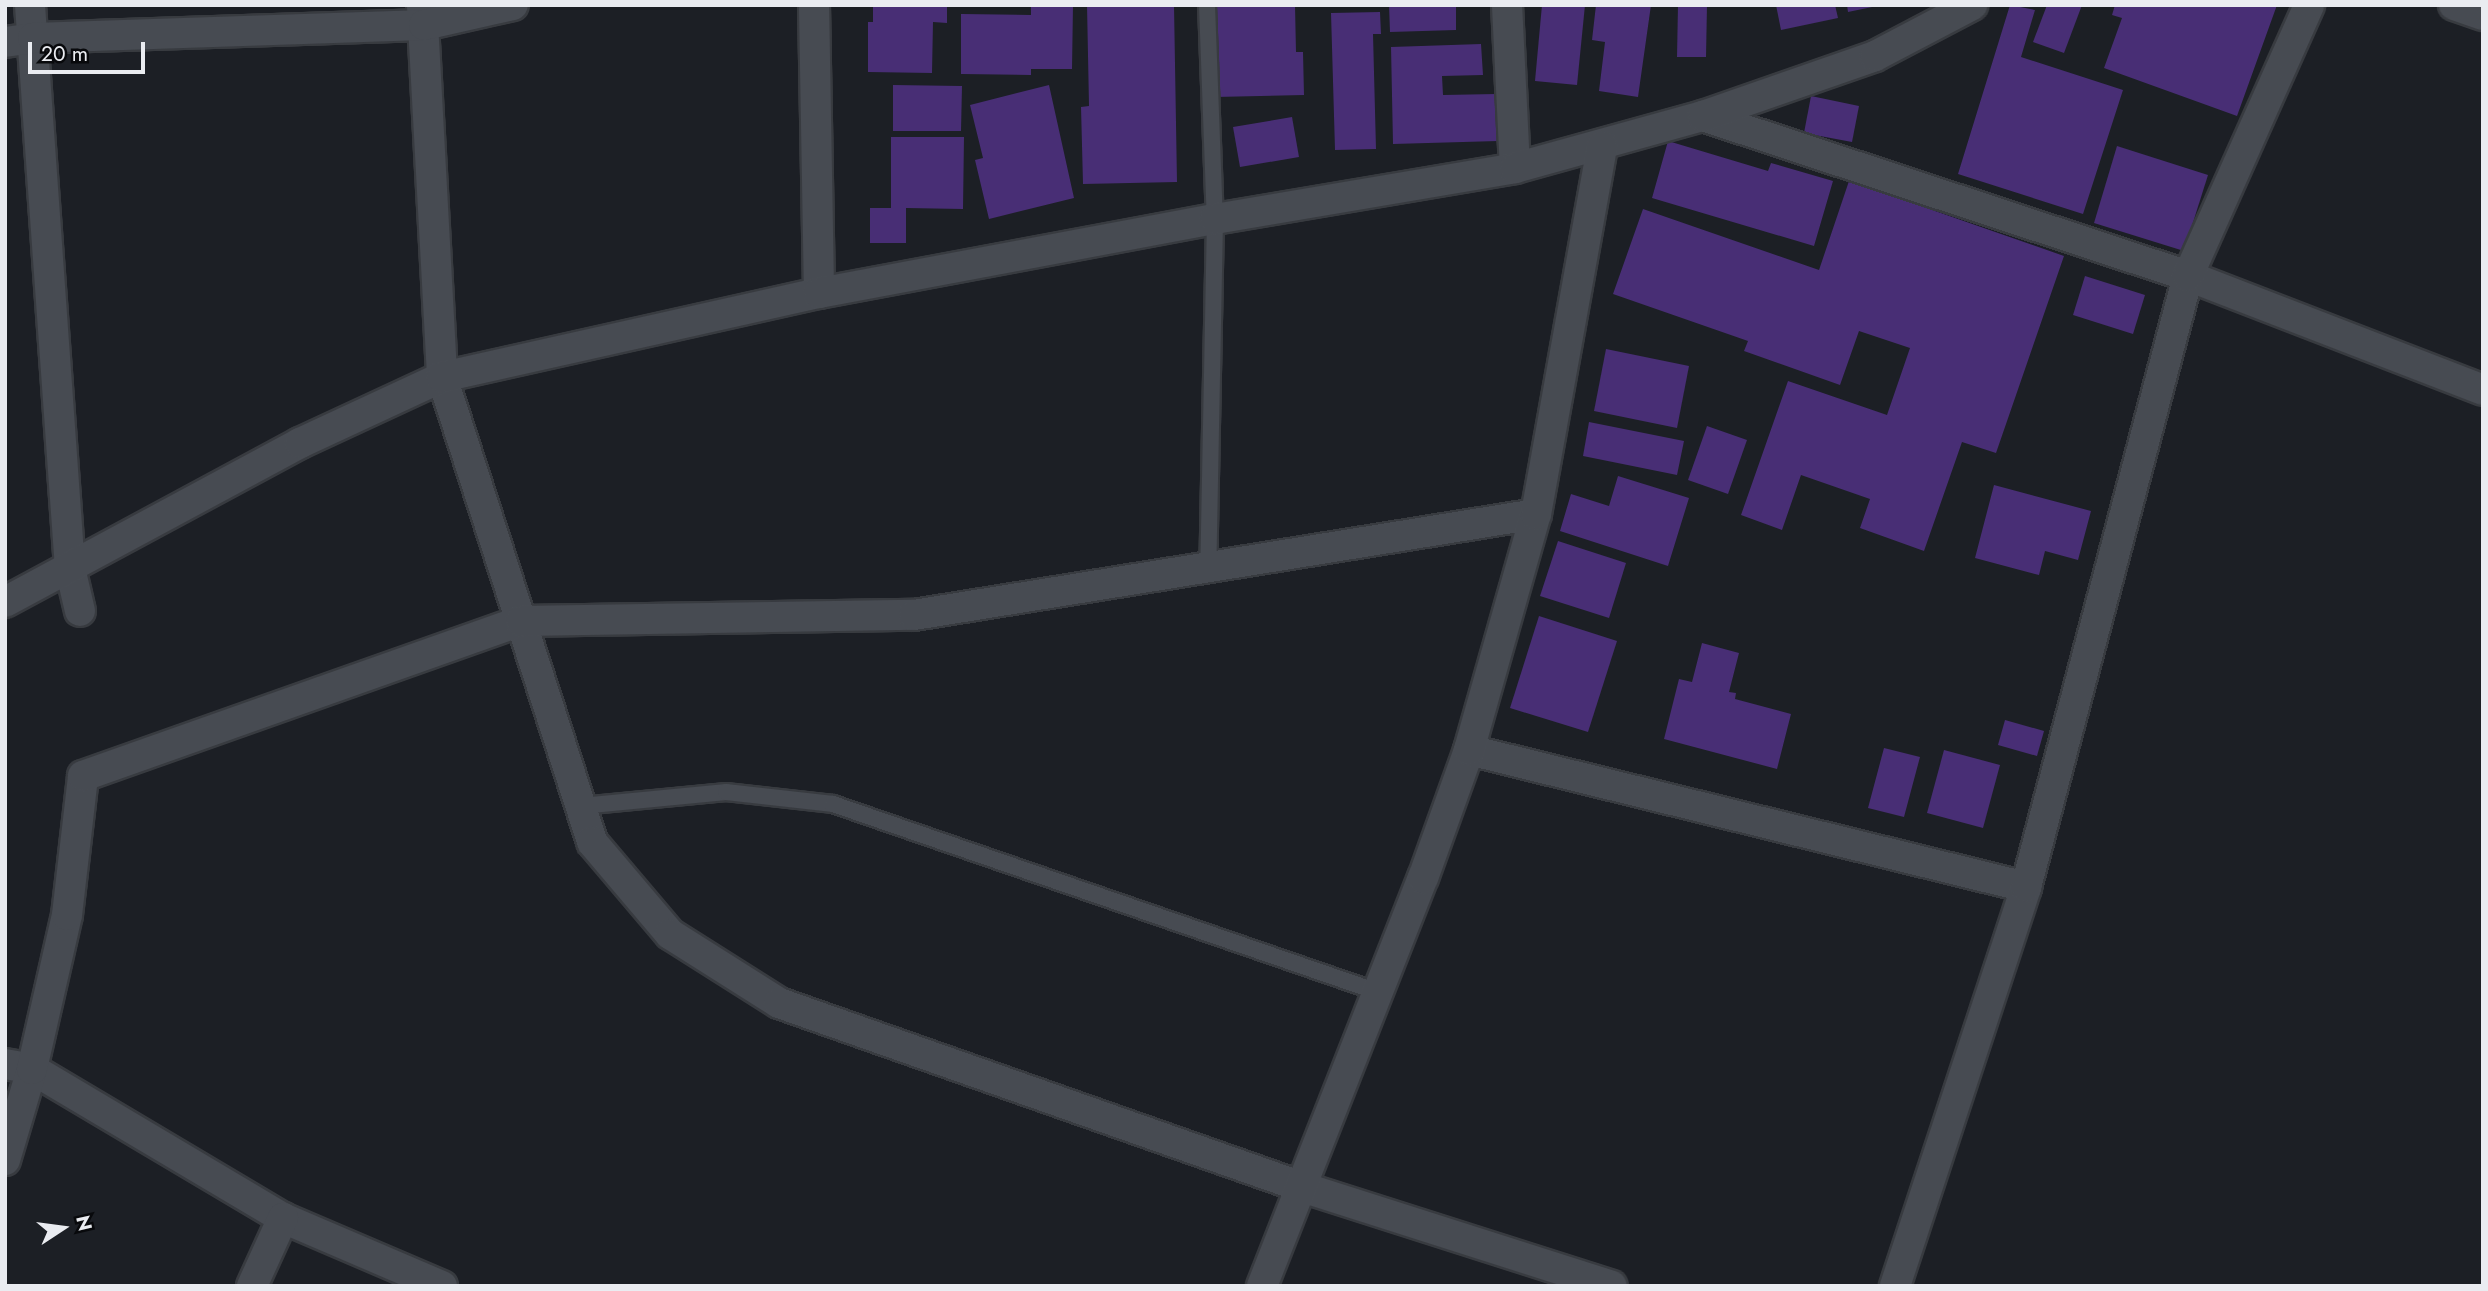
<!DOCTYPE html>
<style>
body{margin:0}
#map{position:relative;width:2488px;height:1291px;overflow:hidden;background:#1c1f25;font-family:Jost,sans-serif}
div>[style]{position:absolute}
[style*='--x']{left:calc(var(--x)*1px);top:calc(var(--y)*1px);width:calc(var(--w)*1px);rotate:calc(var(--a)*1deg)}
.building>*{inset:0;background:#482e75}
.roads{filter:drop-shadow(2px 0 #383b40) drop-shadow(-2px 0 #383b40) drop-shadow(0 2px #383b40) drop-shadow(0 -2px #383b40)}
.lane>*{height:16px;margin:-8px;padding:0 8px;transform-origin:8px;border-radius:8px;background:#474b52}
.street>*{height:30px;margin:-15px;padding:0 15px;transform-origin:15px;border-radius:15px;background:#474b52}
span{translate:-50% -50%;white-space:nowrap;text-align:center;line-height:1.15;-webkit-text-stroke:5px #08090c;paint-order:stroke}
.frame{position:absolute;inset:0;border:7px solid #eaecf1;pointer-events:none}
.north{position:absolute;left:28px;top:1193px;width:70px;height:70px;-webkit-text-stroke:5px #08090c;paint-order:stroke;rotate:77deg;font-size:19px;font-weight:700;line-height:28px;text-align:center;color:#eaecf1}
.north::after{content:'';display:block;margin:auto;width:24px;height:32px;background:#eaecf1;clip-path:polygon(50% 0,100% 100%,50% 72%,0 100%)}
.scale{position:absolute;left:28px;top:42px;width:117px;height:32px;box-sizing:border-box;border:4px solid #eaecf1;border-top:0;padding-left:9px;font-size:21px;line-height:24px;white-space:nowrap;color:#eaecf1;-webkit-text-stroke:5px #08090c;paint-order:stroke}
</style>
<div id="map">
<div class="building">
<div style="clip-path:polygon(873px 5px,947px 5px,947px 23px,933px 22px,932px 73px,868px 72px,868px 22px,873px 22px)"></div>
<div style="clip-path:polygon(1031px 5px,1073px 5px,1072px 69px,1031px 69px,1031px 75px,961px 74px,961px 14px,1031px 15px)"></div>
<div style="clip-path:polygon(1087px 5px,1174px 5px,1177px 182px,1083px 184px,1081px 107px,1089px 106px)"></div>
<div style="clip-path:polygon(1212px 5px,1295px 5px,1296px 52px,1303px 52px,1304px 95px,1215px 97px)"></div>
<div style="clip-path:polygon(1389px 5px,1456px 5px,1456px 30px,1390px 32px)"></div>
<div style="clip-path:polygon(1542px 5px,1585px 5px,1577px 85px,1535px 81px)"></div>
<div style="clip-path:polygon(1596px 5px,1651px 5px,1638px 97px,1599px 91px,1605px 42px,1592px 40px)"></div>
<div style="clip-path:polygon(1678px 5px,1707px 5px,1706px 57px,1677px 57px)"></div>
<div style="clip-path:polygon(1776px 5px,1835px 5px,1838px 18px,1781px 30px)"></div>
<div style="clip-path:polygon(1847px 5px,1877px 5px,1877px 6px,1848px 12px)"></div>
<div style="clip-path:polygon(2010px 5px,2035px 10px,2021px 57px,2123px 90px,2083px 214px,1958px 174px)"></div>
<div style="clip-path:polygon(2047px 5px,2082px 5px,2064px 53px,2033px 42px)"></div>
<div style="clip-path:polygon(2115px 5px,2277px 5px,2237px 116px,2104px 68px,2122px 18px,2112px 15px)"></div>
<div style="clip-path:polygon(1380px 12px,1381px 34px,1373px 34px,1376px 149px,1335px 150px,1331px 13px)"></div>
<div style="clip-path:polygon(1481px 44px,1483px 75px,1442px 76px,1443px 95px,1496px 94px,1498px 141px,1393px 144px,1391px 47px)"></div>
<div style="clip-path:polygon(893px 85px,962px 86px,961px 131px,893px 131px)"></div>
<div style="clip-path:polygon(1049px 85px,1074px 198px,989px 219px,975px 160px,983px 158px,970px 105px)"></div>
<div style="clip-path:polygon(1811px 96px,1859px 106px,1852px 142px,1804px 133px)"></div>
<div style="clip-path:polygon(1292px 117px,1299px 157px,1240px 167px,1233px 127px)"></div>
<div style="clip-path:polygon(891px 137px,964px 137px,963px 209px,906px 208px,906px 243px,870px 243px,870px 208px,891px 208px)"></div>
<div style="clip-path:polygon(1668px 141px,1768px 171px,1771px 163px,1833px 181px,1814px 246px,1652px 198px)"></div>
<div style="clip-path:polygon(2117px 146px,2208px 175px,2184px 251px,2094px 223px)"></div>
<div style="clip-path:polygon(1849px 181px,2064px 256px,1996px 453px,1962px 442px,1924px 551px,1860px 528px,1870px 499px,1801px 475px,1782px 530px,1741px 515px,1788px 381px,1887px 415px,1910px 348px,1859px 331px,1840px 385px,1744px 351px,1748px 341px,1613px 294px,1643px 209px,1819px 270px)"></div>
<div style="clip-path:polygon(2085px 276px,2145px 295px,2133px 334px,2073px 315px)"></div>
<div style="clip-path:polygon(1606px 349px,1689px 366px,1677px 428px,1594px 411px)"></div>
<div style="clip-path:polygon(1589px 422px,1684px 441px,1677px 475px,1583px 456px)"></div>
<div style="clip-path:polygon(1707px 426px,1747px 440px,1728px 494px,1688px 480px)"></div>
<div style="clip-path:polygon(1618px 476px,1689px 498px,1668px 566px,1560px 531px,1571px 494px,1609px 506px)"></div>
<div style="clip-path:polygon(1994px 485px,2091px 511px,2078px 560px,2045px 551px,2039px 575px,1975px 558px)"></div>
<div style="clip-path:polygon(1558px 541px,1626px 563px,1609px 618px,1540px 596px)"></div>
<div style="clip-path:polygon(1539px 616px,1617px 641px,1588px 732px,1510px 708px)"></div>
<div style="clip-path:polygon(1702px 643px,1739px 653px,1729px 692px,1736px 693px,1735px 699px,1791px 714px,1777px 769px,1664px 739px,1679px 679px,1692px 682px)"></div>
<div style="clip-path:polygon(2005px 720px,2044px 731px,2037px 756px,1998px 745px)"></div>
<div style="clip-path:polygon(1884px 748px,1920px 757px,1904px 817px,1868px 808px)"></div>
<div style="clip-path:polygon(1944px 750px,2000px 765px,1983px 828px,1927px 813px)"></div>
</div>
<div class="roads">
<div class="lane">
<div style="--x:1207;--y:5;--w:214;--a:87.9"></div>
<div style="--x:1215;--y:219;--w:349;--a:91.1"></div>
<div style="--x:581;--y:806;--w:146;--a:-5.5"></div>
<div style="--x:726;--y:792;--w:108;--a:6.4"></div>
<div style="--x:833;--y:804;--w:577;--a:19.03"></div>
</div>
<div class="street">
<div style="--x:30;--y:5;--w:564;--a:85.94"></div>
<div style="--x:70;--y:568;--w:44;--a:76.9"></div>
<div style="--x:422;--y:5;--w:373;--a:86.9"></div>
<div style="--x:442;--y:377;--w:489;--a:72.1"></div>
<div style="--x:592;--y:842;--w:121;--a:49.7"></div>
<div style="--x:670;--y:934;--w:129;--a:32.3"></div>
<div style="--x:779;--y:1003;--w:554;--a:19.38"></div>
<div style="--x:1302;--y:1187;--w:325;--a:17.7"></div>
<div style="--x:814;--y:5;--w:288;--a:89"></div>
<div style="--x:1507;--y:5;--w:163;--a:87.2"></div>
<div style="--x:2454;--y:5;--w:31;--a:19"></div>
<div style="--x:5;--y:42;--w:28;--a:-8"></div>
<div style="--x:33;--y:38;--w:391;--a:-1.9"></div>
<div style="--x:424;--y:25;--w:91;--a:-12.7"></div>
<div style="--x:1703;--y:116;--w:511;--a:18.26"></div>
<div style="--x:2188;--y:276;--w:316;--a:21.1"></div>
<div style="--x:5;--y:602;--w:335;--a:-28.3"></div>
<div style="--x:300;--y:443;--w:157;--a:-24.9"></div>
<div style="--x:442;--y:377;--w:386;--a:-12.6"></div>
<div style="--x:819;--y:293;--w:403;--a:-10.6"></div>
<div style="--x:1215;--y:219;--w:304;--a:-9.6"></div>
<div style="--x:1515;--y:168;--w:195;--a:-15.5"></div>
<div style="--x:1703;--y:116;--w:182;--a:-19.2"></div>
<div style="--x:1875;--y:56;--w:110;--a:-27.7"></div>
<div style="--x:1469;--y:750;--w:574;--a:13.82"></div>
<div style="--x:5;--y:1064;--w:27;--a:10"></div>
<div style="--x:32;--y:1069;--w:292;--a:30.7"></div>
<div style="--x:283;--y:1218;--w:173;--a:23.2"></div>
<div style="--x:5;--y:1160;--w:95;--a:-73.5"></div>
<div style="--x:32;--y:1069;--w:158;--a:-77.2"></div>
<div style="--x:67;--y:915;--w:140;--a:-83.4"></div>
<div style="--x:83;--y:776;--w:465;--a:-19.5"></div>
<div style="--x:521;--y:621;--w:393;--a:-0.9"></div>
<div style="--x:914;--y:615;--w:630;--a:-9.22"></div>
<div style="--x:252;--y:1286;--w:75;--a:-65.5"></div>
<div style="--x:1262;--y:1286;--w:439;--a:-68.5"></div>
<div style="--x:1423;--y:878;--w:136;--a:-70.2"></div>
<div style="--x:1469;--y:750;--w:245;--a:-74.2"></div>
<div style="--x:1536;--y:514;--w:374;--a:-79.8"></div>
<div style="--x:1895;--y:1286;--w:420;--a:-71.8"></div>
<div style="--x:2026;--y:887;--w:632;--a:-75.15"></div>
<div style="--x:2188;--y:276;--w:297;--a:-65.9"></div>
</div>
</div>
<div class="frame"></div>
<div class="north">N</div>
<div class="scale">20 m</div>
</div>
